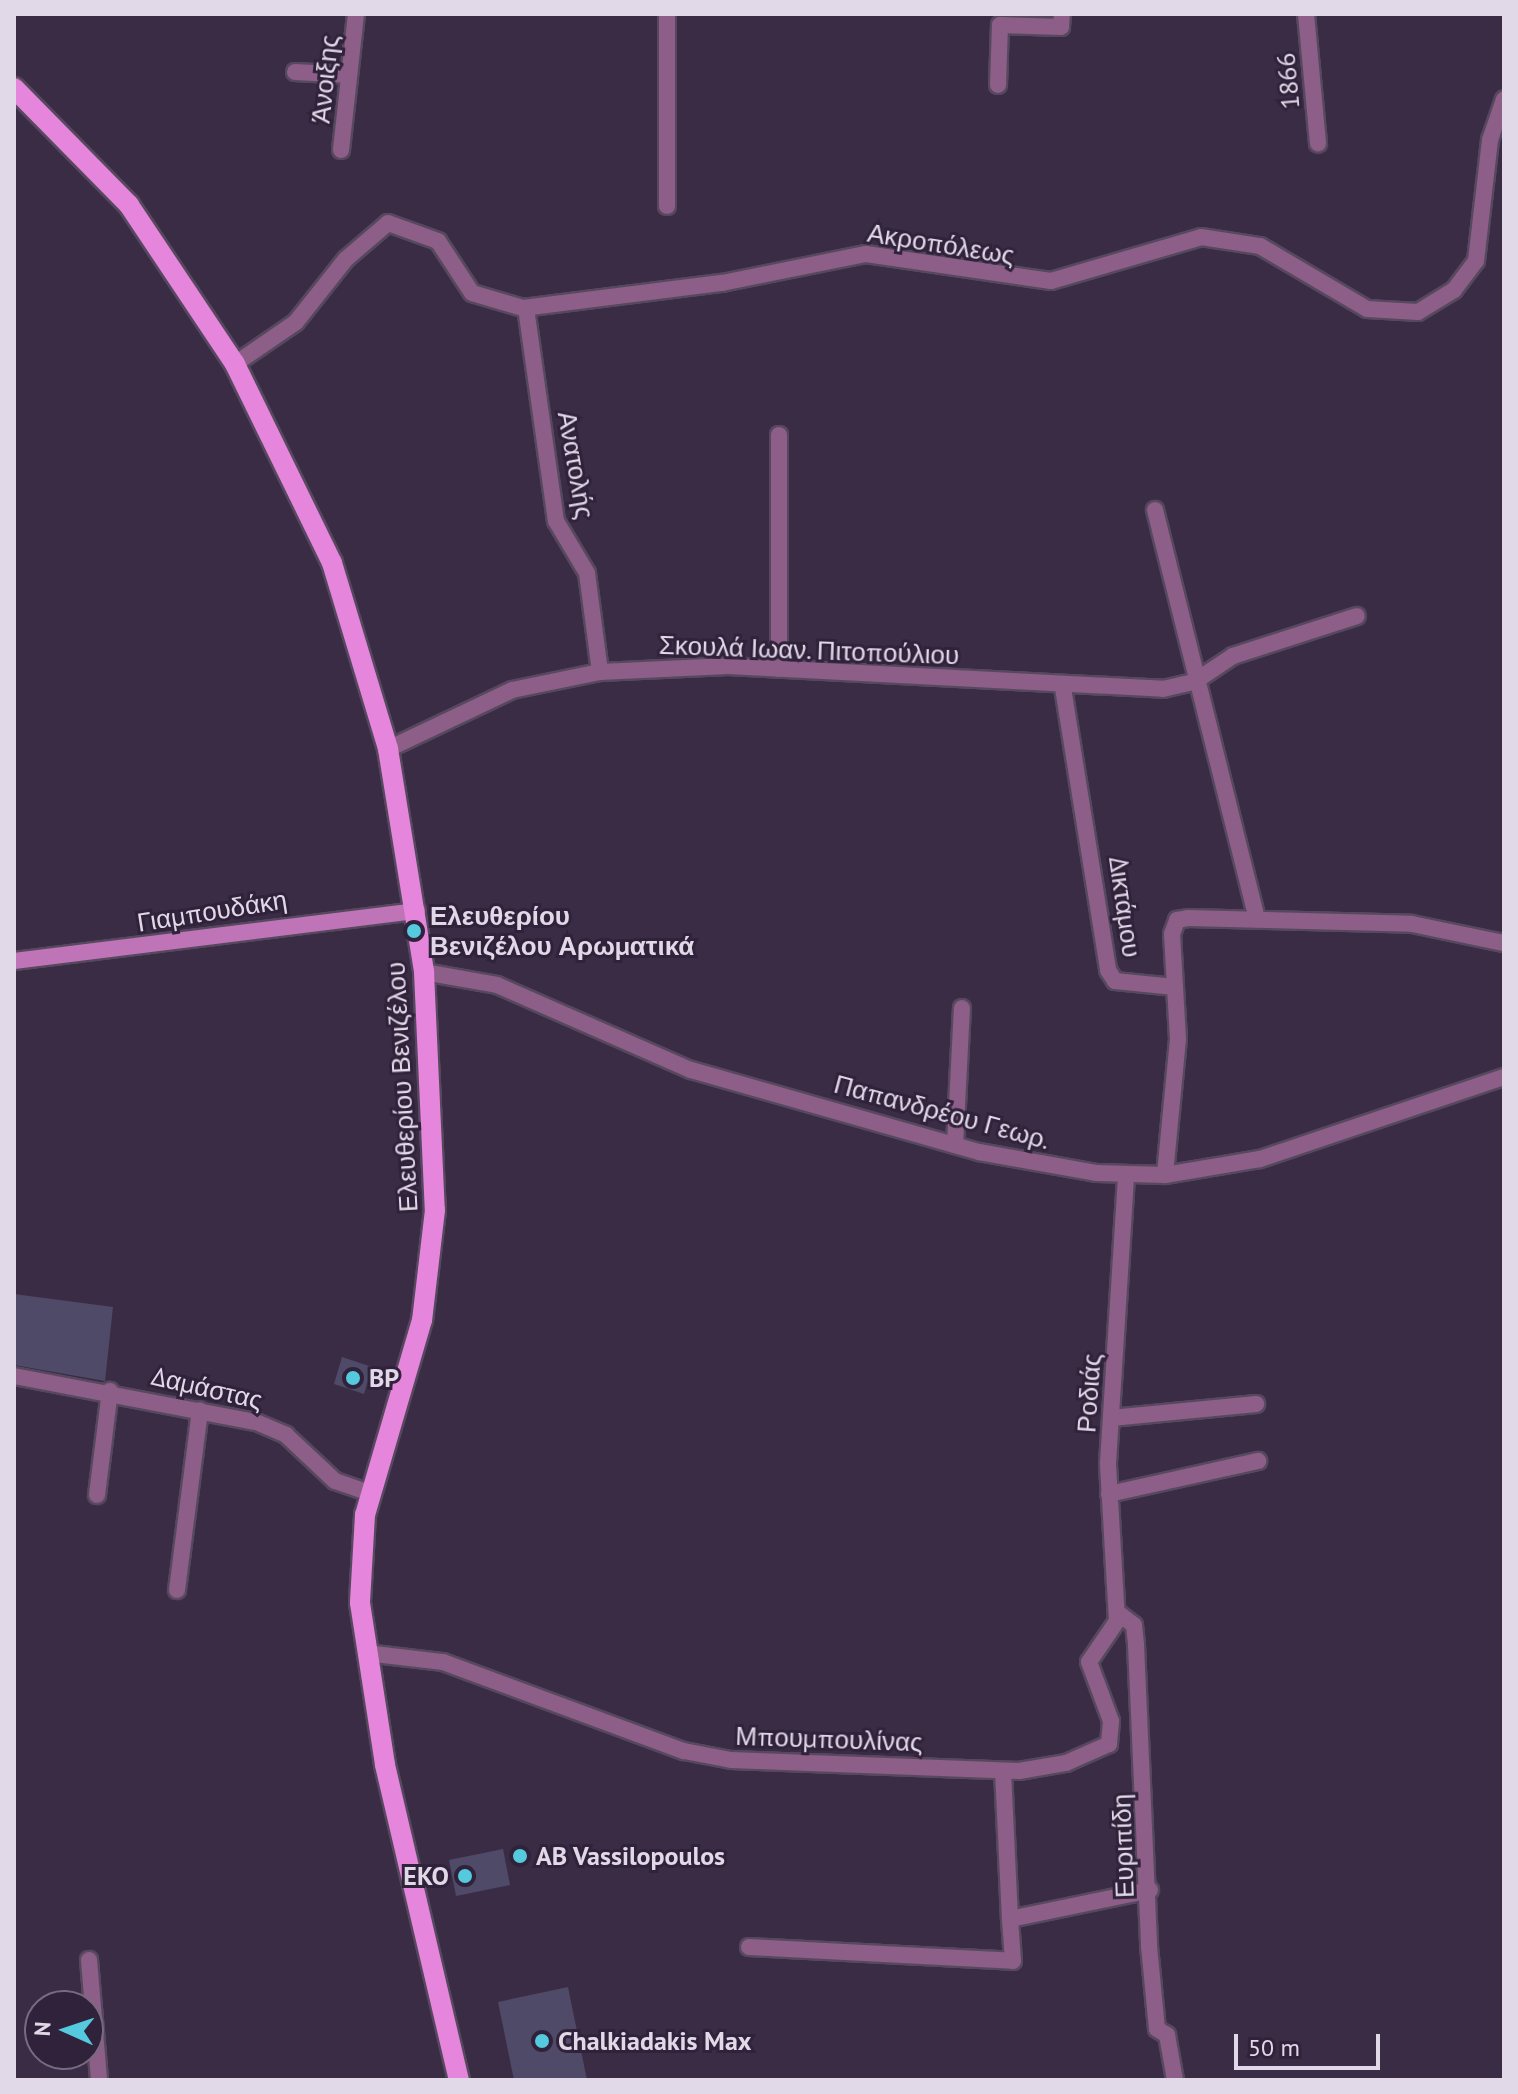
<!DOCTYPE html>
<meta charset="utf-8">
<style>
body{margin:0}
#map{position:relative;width:1518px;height:2094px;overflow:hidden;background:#3b2c45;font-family:"PT Sans",sans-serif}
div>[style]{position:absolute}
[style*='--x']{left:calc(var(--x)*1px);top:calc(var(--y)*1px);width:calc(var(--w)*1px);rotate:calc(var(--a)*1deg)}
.building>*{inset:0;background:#4f4a68}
.roads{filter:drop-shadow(2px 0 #56485f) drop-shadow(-2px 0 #56485f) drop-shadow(0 2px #56485f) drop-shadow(0 -2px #56485f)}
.street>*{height:16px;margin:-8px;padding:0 8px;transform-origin:8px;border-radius:8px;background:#8d5e87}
.secondary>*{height:16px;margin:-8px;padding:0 8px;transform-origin:8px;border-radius:8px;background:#bf74b7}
.primary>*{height:20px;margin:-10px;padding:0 10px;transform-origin:10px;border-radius:10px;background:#e585db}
.dots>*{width:22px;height:22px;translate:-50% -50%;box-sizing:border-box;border:4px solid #31223b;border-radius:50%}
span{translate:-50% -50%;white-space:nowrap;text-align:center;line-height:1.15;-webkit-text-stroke:6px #31223b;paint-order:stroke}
.street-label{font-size:26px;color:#e1d8e8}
.poi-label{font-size:26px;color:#e1d8e8;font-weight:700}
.left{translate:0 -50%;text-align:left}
.right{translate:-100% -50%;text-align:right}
.frame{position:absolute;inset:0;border:16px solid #e1d8e8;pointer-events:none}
.north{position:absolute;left:24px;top:1990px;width:80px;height:80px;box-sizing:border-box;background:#31223b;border:2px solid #776b80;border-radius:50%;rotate:273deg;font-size:22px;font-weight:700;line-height:32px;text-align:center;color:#e1d8e8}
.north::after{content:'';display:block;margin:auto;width:28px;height:36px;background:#55cade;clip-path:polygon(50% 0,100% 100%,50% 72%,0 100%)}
.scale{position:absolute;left:1234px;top:2034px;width:146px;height:36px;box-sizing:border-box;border:4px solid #e1d8e8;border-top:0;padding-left:10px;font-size:24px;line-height:28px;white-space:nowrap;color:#e1d8e8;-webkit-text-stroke:6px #31223b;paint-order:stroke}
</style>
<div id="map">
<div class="building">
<div style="clip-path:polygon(14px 1294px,113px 1307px,105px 1381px,14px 1365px)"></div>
<div style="clip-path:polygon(342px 1357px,372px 1367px,364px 1394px,334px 1384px)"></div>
<div style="clip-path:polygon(503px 1849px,510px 1885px,456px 1896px,449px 1860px)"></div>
<div style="clip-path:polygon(568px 1987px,587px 2080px,514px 2080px,498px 2002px)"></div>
</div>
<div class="roads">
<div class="street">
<div style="--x:667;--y:14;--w:192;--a:90"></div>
<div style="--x:1306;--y:14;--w:130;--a:84.7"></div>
<div style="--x:295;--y:72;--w:54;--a:3.2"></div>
<div style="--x:998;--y:85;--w:60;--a:-88.1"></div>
<div style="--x:1000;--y:25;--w:61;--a:1.9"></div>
<div style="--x:1061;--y:27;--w:13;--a:-86"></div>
<div style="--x:341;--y:150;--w:137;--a:-83.7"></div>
<div style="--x:526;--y:308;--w:215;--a:82"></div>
<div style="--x:556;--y:521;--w:61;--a:59.2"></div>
<div style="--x:587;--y:573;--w:100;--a:82.5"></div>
<div style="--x:235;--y:364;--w:74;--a:-34.5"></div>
<div style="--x:296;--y:322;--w:80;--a:-51.6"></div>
<div style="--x:346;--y:259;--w:55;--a:-40.6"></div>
<div style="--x:388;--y:223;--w:53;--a:19.8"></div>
<div style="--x:438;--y:241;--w:62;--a:56.8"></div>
<div style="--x:472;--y:293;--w:53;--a:16.4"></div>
<div style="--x:523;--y:308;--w:201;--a:-7.2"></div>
<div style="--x:722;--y:283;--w:147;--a:-11.4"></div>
<div style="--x:866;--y:254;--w:187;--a:8.3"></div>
<div style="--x:1051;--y:281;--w:156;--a:-16.3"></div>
<div style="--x:1201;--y:237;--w:60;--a:8.7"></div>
<div style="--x:1260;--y:246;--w:124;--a:30.5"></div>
<div style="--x:1367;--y:309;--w:51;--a:3.4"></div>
<div style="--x:1418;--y:312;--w:42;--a:-31.4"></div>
<div style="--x:1454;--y:290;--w:36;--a:-53"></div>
<div style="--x:1476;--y:261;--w:122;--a:-83.4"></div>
<div style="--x:1490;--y:140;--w:43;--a:-71.1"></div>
<div style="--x:1155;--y:510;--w:422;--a:76"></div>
<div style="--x:779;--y:669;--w:234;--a:-90"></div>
<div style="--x:1063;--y:688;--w:286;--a:80.9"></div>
<div style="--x:1108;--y:970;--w:13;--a:58"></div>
<div style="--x:1115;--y:981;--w:60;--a:5.7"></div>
<div style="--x:1175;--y:987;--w:52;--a:86.7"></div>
<div style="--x:1178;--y:1039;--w:137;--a:95.5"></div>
<div style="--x:388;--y:749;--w:137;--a:-25.4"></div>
<div style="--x:512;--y:690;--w:90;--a:-11.6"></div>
<div style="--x:600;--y:672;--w:128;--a:-2.7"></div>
<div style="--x:728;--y:666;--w:436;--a:3"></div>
<div style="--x:1163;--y:689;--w:32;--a:-13"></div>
<div style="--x:1194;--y:682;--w:47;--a:-33.7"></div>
<div style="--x:1233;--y:656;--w:130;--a:-17.9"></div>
<div style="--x:424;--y:972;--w:74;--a:10.1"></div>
<div style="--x:497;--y:985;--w:212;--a:23.7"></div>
<div style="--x:691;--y:1070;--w:299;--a:15.9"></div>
<div style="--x:979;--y:1152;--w:120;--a:10.1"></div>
<div style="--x:1097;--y:1173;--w:68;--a:1.7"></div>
<div style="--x:1165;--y:1175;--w:96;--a:-9.6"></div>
<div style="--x:1260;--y:1159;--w:257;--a:-18.6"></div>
<div style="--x:1175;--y:987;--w:53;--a:-93.2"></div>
<div style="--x:1172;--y:934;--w:15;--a:-70"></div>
<div style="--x:1177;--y:920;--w:11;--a:-10"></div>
<div style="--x:1188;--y:918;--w:224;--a:1.5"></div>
<div style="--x:1412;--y:924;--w:94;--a:11.7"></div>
<div style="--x:955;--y:1145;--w:137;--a:-87.1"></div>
<div style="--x:14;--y:1376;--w:246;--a:10.8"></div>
<div style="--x:256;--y:1422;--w:33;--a:23"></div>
<div style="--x:286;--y:1435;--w:67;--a:43.2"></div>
<div style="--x:335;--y:1481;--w:36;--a:19"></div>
<div style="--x:1111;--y:1418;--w:146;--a:-5.5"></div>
<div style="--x:1109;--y:1494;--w:153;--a:-12.5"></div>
<div style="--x:97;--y:1495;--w:105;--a:-82.9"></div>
<div style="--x:177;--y:1590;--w:181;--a:-82.7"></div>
<div style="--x:1118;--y:1613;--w:20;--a:37"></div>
<div style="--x:1134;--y:1625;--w:20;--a:84"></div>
<div style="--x:1136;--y:1645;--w:301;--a:87.5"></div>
<div style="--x:1149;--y:1946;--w:83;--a:84.5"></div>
<div style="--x:1157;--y:2029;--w:12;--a:31"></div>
<div style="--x:1167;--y:2035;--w:46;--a:79.9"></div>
<div style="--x:366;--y:1653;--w:78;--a:6.7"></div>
<div style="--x:443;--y:1662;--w:257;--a:20.3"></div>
<div style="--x:684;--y:1751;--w:48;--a:10.8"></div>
<div style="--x:731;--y:1760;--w:288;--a:2.2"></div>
<div style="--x:1019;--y:1771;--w:48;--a:-9.7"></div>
<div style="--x:1066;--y:1763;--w:47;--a:-23.8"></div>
<div style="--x:1109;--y:1744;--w:23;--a:-85"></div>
<div style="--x:1111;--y:1721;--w:63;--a:-110.4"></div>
<div style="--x:1089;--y:1662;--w:50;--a:-55.7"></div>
<div style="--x:1117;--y:1621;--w:158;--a:-93.3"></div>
<div style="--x:1108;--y:1463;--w:289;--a:-86.4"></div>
<div style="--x:1003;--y:1771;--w:148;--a:87.3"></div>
<div style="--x:749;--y:1947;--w:264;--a:3"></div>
<div style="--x:1013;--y:1961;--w:42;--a:-94.1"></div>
<div style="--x:1010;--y:1919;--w:143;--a:-11.7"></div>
<div style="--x:89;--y:1960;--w:120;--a:85.2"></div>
</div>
<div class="secondary">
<div style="--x:14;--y:961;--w:406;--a:-7.1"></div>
</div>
<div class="primary">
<div style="--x:14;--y:88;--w:164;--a:45.5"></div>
<div style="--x:129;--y:205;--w:191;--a:56.3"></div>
<div style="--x:235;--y:364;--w:221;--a:64"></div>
<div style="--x:332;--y:563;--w:194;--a:73.2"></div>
<div style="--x:388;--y:749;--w:226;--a:80.8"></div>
<div style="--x:424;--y:972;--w:238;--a:87.4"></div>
<div style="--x:435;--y:1210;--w:111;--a:96.7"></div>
<div style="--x:422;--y:1320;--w:203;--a:106.3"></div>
<div style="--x:365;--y:1515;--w:88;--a:93.3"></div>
<div style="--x:360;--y:1603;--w:164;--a:81.2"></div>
<div style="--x:385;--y:1765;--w:324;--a:76.8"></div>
</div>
</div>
<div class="dots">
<div style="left:414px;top:931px;background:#55cade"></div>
<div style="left:353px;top:1378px;background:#55cade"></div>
<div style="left:520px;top:1856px;background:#55cade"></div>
<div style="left:465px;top:1876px;background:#55cade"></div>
<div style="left:542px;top:2041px;background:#55cade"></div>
</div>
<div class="street-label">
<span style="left:325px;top:79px;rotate:-84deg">Άνοιξης</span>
<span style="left:1288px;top:81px;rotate:-95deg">1866</span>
<span style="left:941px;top:244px;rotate:9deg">Ακροπόλεως</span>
<span style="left:576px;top:465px;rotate:80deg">Ανατολής</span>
<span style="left:809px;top:650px;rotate:2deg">Σκουλά Ιωαν. Πιτοπούλιου</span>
<span style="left:1125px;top:907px;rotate:82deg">Δικτάμου</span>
<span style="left:212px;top:911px;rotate:-9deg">Γιαμπουδάκη</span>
<span style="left:402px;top:1087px;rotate:-93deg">Ελευθερίου Βενιζέλου</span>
<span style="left:942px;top:1112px;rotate:15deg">Παπανδρέου Γεωρ.</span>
<span style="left:207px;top:1388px;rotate:13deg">Δαμάστας</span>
<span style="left:1089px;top:1393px;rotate:-86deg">Ροδιάς</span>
<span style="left:829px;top:1739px;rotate:2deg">Μπουμπουλίνας</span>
<span style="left:1123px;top:1846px;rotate:-92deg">Ευριπίδη</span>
</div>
<div class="poi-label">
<span class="left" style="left:430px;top:931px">Ελευθερίου<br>Βενιζέλου Αρωματικά</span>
<span class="left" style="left:369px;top:1378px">BP</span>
<span class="left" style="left:536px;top:1856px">AB Vassilopoulos</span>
<span class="right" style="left:449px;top:1876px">EKO</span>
<span class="left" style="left:558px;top:2041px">Chalkiadakis Max</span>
</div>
<div class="frame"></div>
<div class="north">N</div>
<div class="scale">50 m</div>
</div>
